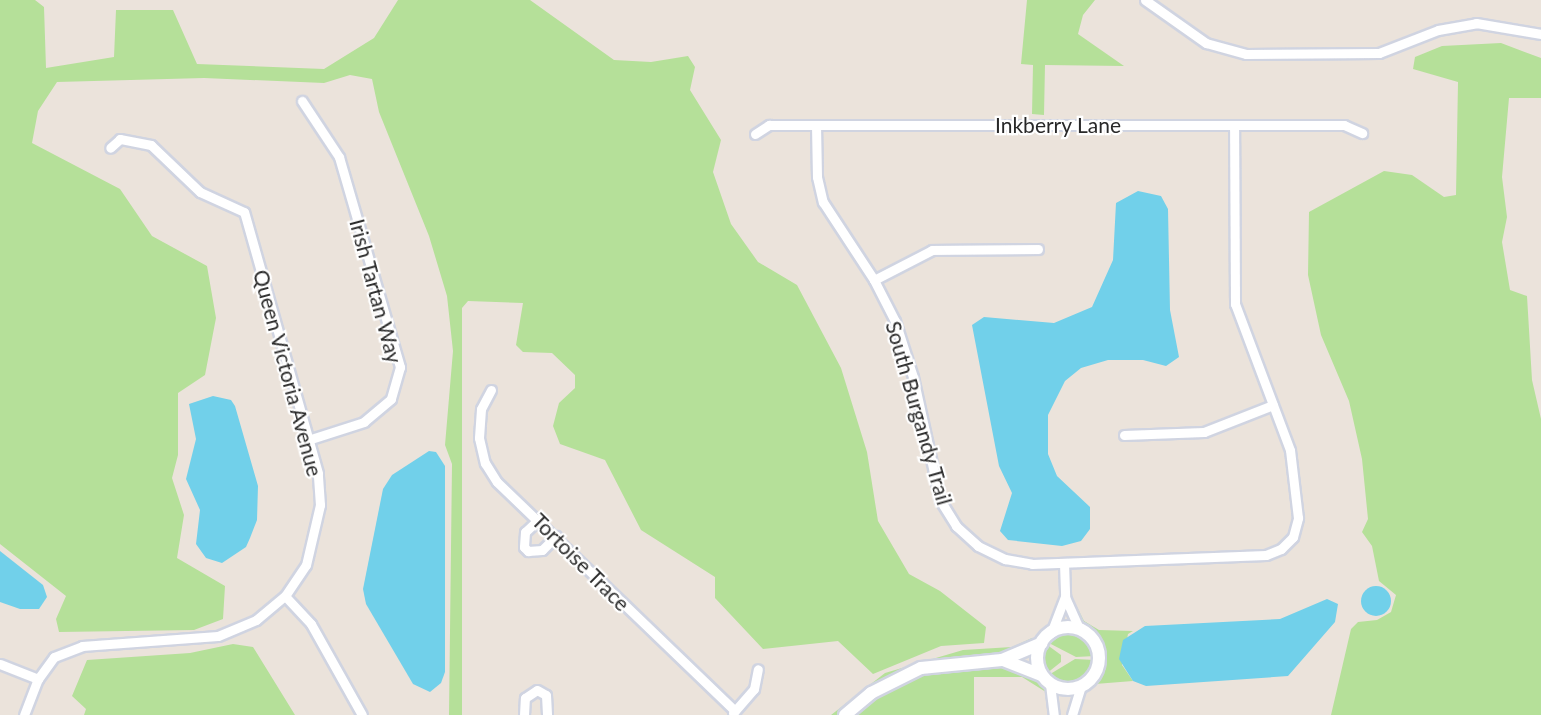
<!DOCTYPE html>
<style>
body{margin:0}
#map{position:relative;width:1541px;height:715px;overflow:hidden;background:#ebe3db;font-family:Lato,sans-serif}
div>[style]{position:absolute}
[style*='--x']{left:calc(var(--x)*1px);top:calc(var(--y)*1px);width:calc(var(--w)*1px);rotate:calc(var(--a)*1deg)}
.green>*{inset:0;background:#b5e099}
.water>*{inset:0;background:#71d0ea}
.round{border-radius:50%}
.roads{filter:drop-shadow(2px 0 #d0d4e1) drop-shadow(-2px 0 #d0d4e1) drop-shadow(0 2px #d0d4e1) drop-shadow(0 -2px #d0d4e1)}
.minor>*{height:9px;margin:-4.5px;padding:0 4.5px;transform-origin:4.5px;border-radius:4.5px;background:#fff}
.tertiary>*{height:12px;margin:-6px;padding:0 6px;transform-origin:6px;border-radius:6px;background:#fff}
.tertiary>.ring{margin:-6px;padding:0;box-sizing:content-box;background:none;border:12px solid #fff;border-radius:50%}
span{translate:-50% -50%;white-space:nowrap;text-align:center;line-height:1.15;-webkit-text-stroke:4.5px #fff;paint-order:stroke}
.street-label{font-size:21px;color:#292929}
</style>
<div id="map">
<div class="green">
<div style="clip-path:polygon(0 0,35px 0,44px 7px,46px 68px,114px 57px,116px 10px,173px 10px,197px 64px,324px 69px,374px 38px,398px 0,530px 0,614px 60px,651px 62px,688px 56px,695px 67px,690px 90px,721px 140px,713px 172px,731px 224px,758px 262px,797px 285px,841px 368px,867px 452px,878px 521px,909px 574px,940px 591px,986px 627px,984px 643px,941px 646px,873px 674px,838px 641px,763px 649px,715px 598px,715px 577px,641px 530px,605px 460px,560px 444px,553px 426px,559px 403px,575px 388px,575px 375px,552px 353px,523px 352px,516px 345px,523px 303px,468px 301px,462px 308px,462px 715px,449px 715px,452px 464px,445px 445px,453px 351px,447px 296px,429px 236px,379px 112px,372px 79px,350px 75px,324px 83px,204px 78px,57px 82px,38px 111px,32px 143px,120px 189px,152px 236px,207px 266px,216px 318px,205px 375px,178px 393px,178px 455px,172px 478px,184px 515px,177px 558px,225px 586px,223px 619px,194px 630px,59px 632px,56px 619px,66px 596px,0 544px)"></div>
<div style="clip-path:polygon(1027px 0,1095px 0,1083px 15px,1078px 34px,1124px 66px,1045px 65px,1044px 115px,1032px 114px,1033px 65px,1021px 64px)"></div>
<div style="clip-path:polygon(1501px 43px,1541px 58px,1541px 98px,1509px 98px,1502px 177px,1507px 217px,1502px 242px,1510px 290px,1527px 296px,1532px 380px,1541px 419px,1541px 715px,1331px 715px,1351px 629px,1358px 622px,1377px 620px,1391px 612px,1396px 595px,1379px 581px,1372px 546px,1362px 532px,1368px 519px,1362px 459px,1349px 401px,1321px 335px,1308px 275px,1309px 212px,1384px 171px,1412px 175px,1444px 197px,1456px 195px,1458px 82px,1413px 69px,1415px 57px,1442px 46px)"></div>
<div style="clip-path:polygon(1077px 607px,1084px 621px,1099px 630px,1133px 631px,1128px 634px,1122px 665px,1133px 681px,1095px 684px,1080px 693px,1106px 669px,1107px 652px,1080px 621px)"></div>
<div style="clip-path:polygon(1063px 631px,1087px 638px,1095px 656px,1076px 657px,1047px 642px)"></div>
<div style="clip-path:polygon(1032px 638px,1039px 639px,1003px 654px,920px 663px,871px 688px,839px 715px,831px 715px,885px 673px,963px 650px,1012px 647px)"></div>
<div style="clip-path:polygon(233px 644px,253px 647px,295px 715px,84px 715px,86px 709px,72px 696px,87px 660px,190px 653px)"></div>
<div style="clip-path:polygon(1046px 644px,1061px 655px,1061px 662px,1046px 674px,1041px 656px)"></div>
<div style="clip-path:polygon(1075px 659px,1095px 660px,1092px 672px,1078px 684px,1060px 684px,1047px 676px)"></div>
<div style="clip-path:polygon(1006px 665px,1036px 677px,1049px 694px,1022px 677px,974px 677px,974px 715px,853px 715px,888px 689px,922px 674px)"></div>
</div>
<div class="water">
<div style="clip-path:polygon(1138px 191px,1161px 196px,1168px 209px,1170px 310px,1179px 357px,1166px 366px,1143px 360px,1108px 360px,1081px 368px,1065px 381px,1048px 415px,1048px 454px,1057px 476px,1090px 507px,1090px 529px,1081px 541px,1062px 546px,1008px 540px,1000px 531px,1012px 493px,999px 466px,972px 325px,984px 317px,1054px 323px,1092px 307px,1113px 260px,1116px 203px)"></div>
<div style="clip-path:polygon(213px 396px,231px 400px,235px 406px,258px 486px,257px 520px,250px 538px,246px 547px,222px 563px,206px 558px,196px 544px,200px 510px,186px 479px,196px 439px,189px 404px)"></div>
<div style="clip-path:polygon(429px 451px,436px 452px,445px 466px,445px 672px,441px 683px,430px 692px,413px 684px,366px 604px,363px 589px,383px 489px,392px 475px)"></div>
<div style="clip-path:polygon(0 551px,43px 585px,47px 597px,39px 609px,20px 609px,0 602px)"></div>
<div class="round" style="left:1361px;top:586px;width:30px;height:30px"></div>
<div style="clip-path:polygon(1327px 599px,1338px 604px,1335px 622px,1288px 676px,1146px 686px,1133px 681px,1119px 659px,1123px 640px,1145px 626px,1280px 619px)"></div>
</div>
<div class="roads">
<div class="minor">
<div style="--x:1145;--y:0;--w:75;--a:35.2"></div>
<div style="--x:1206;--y:43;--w:41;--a:15.4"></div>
<div style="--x:1246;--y:54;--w:133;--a:-0.4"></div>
<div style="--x:1379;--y:53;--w:63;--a:-21.3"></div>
<div style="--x:1438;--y:30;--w:39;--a:-10"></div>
<div style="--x:1476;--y:23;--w:66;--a:9.6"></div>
<div style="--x:302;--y:101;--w:67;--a:56.5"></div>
<div style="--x:339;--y:157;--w:219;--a:73.8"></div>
<div style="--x:400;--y:367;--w:33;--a:106"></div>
<div style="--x:391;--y:399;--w:35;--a:140"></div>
<div style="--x:364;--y:422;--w:59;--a:162.2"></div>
<div style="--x:816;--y:125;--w:52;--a:88.9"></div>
<div style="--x:817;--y:177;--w:26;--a:77"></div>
<div style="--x:823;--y:202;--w:93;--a:56.8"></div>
<div style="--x:874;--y:280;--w:46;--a:62.9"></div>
<div style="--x:895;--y:321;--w:59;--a:72.2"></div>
<div style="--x:913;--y:377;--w:126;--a:77.6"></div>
<div style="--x:940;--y:500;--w:31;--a:58"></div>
<div style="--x:956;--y:526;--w:30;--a:42"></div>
<div style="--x:978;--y:546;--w:30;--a:26"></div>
<div style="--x:1005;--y:559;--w:27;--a:10"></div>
<div style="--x:1032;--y:564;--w:234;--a:-2.2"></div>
<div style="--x:1266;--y:555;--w:16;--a:-22"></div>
<div style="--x:1281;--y:549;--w:17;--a:-45"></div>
<div style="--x:1293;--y:537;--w:20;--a:-75"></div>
<div style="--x:1298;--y:518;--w:68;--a:-96.7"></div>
<div style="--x:1290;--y:450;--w:156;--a:-110.6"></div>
<div style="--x:1235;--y:304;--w:179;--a:-90.3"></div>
<div style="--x:755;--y:134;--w:17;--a:-33"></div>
<div style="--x:769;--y:125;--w:575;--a:0"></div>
<div style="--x:1344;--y:125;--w:20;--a:24"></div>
<div style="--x:874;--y:280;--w:65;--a:-27.3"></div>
<div style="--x:932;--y:250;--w:106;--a:-0.5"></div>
<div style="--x:491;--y:390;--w:21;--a:118"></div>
<div style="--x:481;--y:409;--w:29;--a:94"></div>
<div style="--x:479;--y:438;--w:26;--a:77"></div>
<div style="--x:485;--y:463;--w:22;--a:58"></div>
<div style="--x:497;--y:482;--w:330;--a:43.9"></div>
<div style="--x:1124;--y:435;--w:80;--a:-2.1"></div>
<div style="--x:1204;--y:432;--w:74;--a:-21.4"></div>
<div style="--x:539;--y:519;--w:19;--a:137"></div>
<div style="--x:525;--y:532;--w:15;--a:94"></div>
<div style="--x:524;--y:547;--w:6;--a:45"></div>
<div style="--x:528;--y:551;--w:14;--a:-4"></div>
<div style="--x:542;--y:550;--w:20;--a:-45"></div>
<div style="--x:1064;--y:563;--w:34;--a:88"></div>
<div style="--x:285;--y:596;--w:38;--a:47"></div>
<div style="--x:311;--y:624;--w:104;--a:60.7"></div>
<div style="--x:1051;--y:633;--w:39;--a:-69"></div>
<div style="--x:1065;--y:597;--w:36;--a:66"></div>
<div style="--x:0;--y:664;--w:41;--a:21.5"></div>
<div style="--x:1050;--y:684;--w:31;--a:83"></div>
<div style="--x:733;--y:713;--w:32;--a:-49"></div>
<div style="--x:754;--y:689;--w:20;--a:-79"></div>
<div style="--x:24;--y:715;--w:39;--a:-69"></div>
<div style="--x:38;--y:679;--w:27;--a:-54"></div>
<div style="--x:54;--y:657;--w:30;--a:-21"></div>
<div style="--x:82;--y:646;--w:136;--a:-4.2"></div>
<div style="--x:218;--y:636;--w:41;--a:-22.8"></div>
<div style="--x:256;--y:620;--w:38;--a:-40"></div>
<div style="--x:285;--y:596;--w:37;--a:-56"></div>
<div style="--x:306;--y:565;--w:62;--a:-76.9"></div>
<div style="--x:320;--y:505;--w:32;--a:-94"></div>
<div style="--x:318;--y:473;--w:271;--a:-105.8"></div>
<div style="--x:244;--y:212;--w:48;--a:-155.6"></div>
<div style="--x:200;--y:192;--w:68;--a:-136.2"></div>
<div style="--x:151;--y:145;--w:32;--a:-169"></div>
<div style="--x:120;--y:139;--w:13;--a:138"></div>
<div style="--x:524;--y:715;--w:17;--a:-87"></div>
<div style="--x:525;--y:698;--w:14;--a:-34"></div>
<div style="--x:537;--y:690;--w:10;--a:29"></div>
<div style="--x:546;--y:695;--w:20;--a:87"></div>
<div style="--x:1072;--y:715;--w:30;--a:-73"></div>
</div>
<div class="tertiary">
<div class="ring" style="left:1037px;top:627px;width:50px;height:50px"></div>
<div style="--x:1003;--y:660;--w:41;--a:21.5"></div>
<div style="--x:845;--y:715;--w:34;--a:-40"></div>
<div style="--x:871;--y:693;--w:56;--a:-26.6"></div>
<div style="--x:921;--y:668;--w:81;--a:-5.6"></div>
<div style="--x:1002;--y:660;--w:43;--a:-23"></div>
</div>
</div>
<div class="street-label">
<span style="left:1058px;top:125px">Inkberry Lane</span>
<span style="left:376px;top:291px;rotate:75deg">Irish Tartan Way</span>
<span style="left:288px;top:373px;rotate:75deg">Queen Victoria Avenue</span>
<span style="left:919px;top:413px;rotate:74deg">South Burgandy Trail</span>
<span style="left:581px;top:562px;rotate:45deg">Tortoise Trace</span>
</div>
</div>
